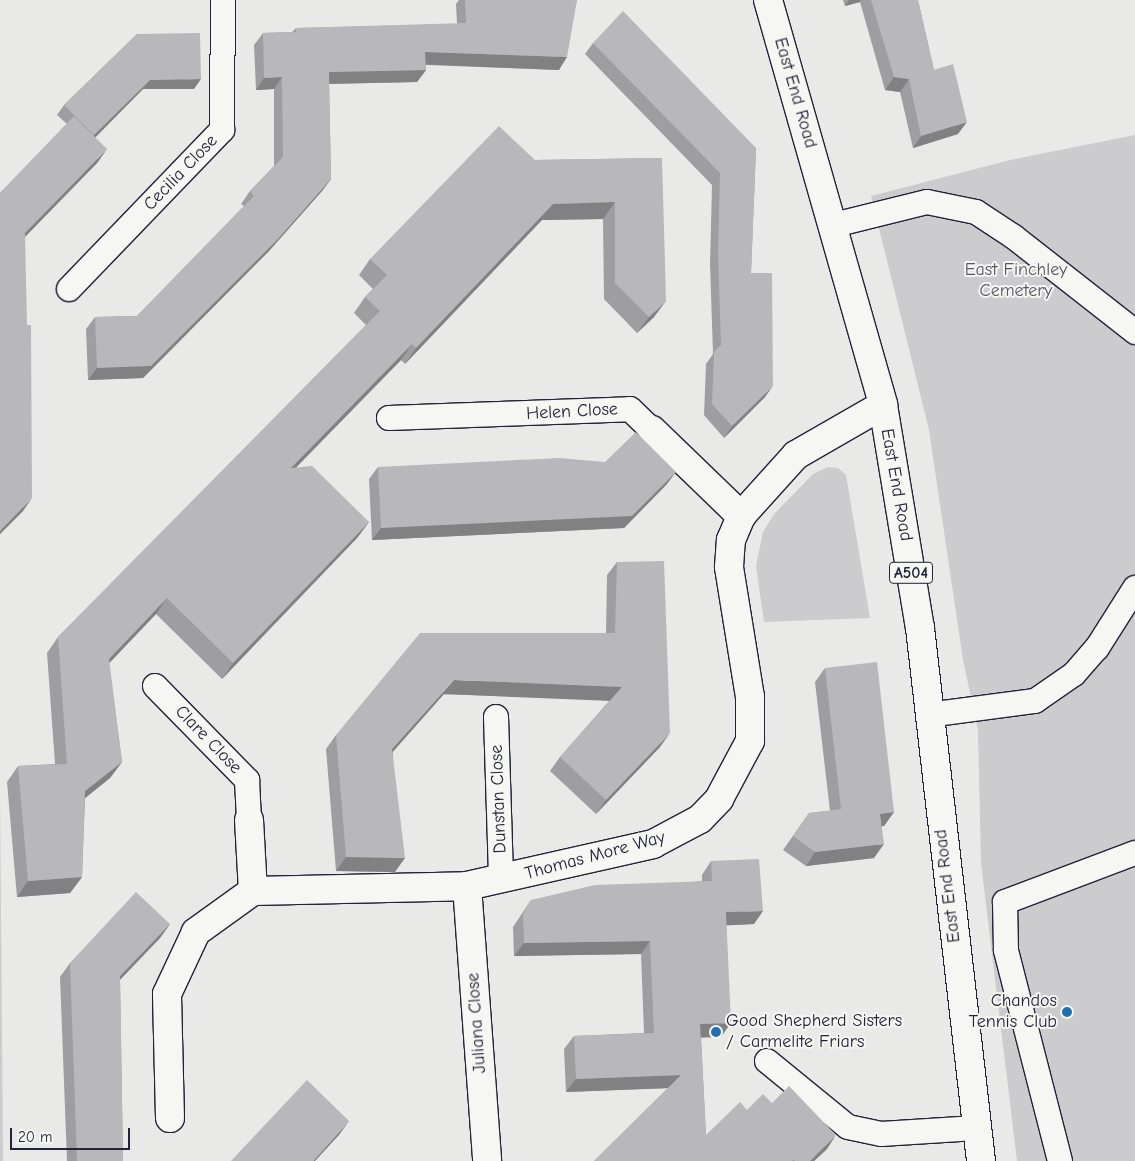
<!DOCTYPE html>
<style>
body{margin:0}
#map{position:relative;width:1135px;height:1161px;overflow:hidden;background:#e9e9e7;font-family:"Comic Neue",sans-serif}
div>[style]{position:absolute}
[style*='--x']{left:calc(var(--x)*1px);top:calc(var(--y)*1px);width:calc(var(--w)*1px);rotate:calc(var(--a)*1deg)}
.green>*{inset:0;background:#ccccce}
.roads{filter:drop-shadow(1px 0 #22223b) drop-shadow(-1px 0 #22223b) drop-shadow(0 1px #22223b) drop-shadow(0 -1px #22223b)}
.service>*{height:24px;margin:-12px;padding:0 12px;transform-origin:12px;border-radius:12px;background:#f6f6f2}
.minor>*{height:28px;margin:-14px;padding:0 14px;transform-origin:14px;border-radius:14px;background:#f6f6f2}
.primary>*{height:28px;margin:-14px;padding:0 14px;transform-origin:14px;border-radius:14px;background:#f6f6f2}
.wall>*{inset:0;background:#9e9ea2}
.shaded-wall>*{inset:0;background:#818184}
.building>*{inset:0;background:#b8b8bc}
.dots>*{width:14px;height:14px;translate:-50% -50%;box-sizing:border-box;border:2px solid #f6f6f2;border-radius:50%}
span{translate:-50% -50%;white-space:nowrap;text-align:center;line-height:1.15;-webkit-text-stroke:4px #f6f6f2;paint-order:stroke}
.shield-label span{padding:1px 4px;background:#f6f6f2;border:1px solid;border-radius:4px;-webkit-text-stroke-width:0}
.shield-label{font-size:16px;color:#22223b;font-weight:700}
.street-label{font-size:18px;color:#22223b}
.park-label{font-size:18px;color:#555567}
.poi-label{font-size:18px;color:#22223b}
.right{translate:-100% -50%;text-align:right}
.left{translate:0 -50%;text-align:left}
.scale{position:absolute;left:10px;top:1128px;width:120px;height:22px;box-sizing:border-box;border:2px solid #22223b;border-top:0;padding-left:6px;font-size:15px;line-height:18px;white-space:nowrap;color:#22223b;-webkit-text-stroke:4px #f6f6f2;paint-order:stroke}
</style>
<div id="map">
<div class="green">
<div style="clip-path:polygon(1135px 135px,1135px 1161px,1017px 1161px,981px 863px,978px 730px,963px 660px,929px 430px,871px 196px,1010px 160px)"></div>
<div style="clip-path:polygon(828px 467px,838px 468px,846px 475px,870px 618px,764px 622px,756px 566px,763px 532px,774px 514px,813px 474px)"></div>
<div style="clip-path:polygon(0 787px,3px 1161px,0 1161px)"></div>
</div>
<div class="roads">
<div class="service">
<div style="--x:834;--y:225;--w:96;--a:-13.9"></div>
<div style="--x:927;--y:202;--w:50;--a:11.5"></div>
<div style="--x:976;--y:212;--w:45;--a:33.3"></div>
<div style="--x:1014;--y:237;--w:154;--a:38.1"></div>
<div style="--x:69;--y:289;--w:221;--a:-46.1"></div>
<div style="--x:222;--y:130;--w:130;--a:-89.6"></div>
<div style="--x:389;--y:418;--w:241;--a:-2.1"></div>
<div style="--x:630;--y:409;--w:30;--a:44"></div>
<div style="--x:155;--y:686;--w:132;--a:45.6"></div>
<div style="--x:247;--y:780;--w:40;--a:87.1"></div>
<div style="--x:928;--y:715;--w:108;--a:-7.5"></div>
<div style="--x:1035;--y:701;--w:47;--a:-34.7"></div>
<div style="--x:1074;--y:674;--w:35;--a:-49"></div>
<div style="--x:1097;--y:648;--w:71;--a:-57.7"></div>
<div style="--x:496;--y:717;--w:163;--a:88.2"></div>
<div style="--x:767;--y:1061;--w:104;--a:39.2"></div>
<div style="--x:848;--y:1127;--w:34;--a:12"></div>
<div style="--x:881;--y:1134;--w:95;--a:-3.6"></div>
<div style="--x:1060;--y:1161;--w:218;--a:-104.4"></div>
<div style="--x:1006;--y:950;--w:48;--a:-91.2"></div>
<div style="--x:1005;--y:902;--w:139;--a:-20.7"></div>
</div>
<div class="minor">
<div style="--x:652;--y:430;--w:124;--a:44"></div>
<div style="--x:249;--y:820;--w:71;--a:86.8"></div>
<div style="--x:467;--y:886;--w:276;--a:85.8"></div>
<div style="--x:253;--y:891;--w:214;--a:-1.3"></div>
<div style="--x:467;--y:886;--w:191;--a:-12.7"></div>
<div style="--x:653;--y:844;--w:53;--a:-28"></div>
<div style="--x:700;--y:819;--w:28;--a:-46"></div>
<div style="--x:719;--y:799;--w:66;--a:-61.9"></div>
<div style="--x:750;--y:741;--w:44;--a:-90"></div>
<div style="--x:750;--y:697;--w:132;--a:-99.2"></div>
<div style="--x:729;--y:567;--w:27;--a:-86"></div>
<div style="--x:731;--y:540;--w:26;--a:-67"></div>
<div style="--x:741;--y:516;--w:82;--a:-48"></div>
<div style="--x:796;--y:455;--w:100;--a:-29.9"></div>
<div style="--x:170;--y:1118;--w:124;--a:-91.4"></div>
<div style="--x:167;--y:994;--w:68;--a:-64.9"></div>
<div style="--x:196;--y:932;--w:70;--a:-35.7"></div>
</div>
<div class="primary">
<div style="--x:768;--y:0;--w:421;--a:74.1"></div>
<div style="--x:883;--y:405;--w:226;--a:80.6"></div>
<div style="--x:920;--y:628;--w:536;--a:83.47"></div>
</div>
</div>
<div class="wall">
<div style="clip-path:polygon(459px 0,577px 0,559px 70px,426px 65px,426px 70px,417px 82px,329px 84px,331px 179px,322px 191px,269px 251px,143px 378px,88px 380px,86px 329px,95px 317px,137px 316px,244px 206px,241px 204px,250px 191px,274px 166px,274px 89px,256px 90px,254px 45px,263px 33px,292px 32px,296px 28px,457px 24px,456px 4px)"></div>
<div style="clip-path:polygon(843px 0,918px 0,934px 70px,958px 134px,913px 148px,900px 92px,885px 90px,860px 2px,845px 6px)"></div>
<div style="clip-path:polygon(137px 34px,194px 89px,143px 89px,95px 137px,98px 162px,25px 237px,23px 511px,0 534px,0 193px,67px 124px,57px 115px,64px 105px)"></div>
<div style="clip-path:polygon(593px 43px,756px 148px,751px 273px,765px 397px,724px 438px,704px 415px,706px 364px,713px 354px,710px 264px,712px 185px,585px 54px)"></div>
<div style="clip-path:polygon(662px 158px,654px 317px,637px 333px,604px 299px,603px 219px,542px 220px,405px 364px,401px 360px,296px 467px,369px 522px,357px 538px,222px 679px,156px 614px,109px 663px,122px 762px,110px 778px,85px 798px,82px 877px,70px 893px,17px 897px,7px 782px,18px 766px,55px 764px,47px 653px,58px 637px,366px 325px,354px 313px,365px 297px,373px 289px,359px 275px,370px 259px,535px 160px)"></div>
<div style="clip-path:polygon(378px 467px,667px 484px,624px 528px,372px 540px,369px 479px)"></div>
<div style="clip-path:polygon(617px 562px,660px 747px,596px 814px,550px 771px,560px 757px,610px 700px,444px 694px,393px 751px,395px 872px,336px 871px,326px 749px,336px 735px,606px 633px,607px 575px)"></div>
<div style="clip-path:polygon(825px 668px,894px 812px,884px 826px,882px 826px,874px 858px,806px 866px,783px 850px,809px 813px,830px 811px,815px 682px)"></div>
<div style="clip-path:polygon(711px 861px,754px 924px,726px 925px,721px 1037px,701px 1037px,706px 1135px,747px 1110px,772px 1103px,827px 1149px,814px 1161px,594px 1161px,668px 1088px,566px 1092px,564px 1049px,574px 1036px,644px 1033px,641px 954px,514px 956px,513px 927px,531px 900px,702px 881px,702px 875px)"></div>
<div style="clip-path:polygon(170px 924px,160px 938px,120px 980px,123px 1161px,67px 1161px,60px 977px,70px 963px)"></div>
</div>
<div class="shaded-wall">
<div style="clip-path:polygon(849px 0,861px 0,860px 2px,845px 6px)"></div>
<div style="clip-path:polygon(425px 52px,567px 57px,559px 70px,417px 64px)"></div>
<div style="clip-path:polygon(426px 70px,417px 82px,320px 84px,329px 72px)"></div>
<div style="clip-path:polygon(282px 77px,274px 89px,256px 90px,264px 78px)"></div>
<div style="clip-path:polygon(894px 77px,909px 79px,900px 92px,885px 90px)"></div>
<div style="clip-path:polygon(201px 79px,194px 89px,143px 89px,88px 145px,94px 135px,150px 80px)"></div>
<div style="clip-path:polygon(967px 122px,958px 134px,913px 148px,921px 136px)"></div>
<div style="clip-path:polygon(107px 149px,98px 162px,16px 246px,25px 233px)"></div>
<div style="clip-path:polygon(331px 179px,322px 191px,269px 251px,143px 378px,88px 380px,97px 368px)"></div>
<div style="clip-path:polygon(615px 202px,603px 219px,542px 220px,405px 364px,416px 348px,553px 204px)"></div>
<div style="clip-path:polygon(666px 301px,654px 317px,637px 333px,649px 317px)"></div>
<div style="clip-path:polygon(412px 344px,401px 360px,280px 484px,291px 468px)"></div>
<div style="clip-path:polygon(773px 386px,765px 397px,724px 438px,732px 426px)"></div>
<div style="clip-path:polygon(676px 472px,667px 484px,624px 528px,372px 540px,381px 528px)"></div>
<div style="clip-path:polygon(32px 498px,23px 511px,0 534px,0 531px)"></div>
<div style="clip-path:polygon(369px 522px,357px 538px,222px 679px,233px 663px)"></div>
<div style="clip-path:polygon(167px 598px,156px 614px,97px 676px,109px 659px)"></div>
<div style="clip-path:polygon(454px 680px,622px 687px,612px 701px,444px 694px,383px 763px,392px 749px)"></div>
<div style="clip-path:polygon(670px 733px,660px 747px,596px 814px,606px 800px)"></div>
<div style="clip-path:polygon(122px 762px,110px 778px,74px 807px,85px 791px)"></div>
<div style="clip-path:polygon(894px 812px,884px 826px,871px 828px,880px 814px)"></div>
<div style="clip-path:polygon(884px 844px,874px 858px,806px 866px,815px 852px)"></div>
<div style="clip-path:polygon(346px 857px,405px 858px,395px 872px,336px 871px)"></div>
<div style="clip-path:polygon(82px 877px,70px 893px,17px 897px,28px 881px)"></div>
<div style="clip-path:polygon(763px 911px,754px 924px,716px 926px,726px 912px)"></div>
<div style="clip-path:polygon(170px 924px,160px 938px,110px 990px,120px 976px)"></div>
<div style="clip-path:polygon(650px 941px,641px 954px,514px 956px,524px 943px)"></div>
<div style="clip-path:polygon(731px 1023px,721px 1037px,690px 1038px,700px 1024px)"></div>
<div style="clip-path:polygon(681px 1075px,672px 1088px,566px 1092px,576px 1079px)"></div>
<div style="clip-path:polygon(349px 1121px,339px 1135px,315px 1161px,313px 1161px)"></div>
<div style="clip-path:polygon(836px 1135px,827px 1149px,814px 1161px,810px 1161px)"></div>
</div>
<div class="building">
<div style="clip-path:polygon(465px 0,577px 0,567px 57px,425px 52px,426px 70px,329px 72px,331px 179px,278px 239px,151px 366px,97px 368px,95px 317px,137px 316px,254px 196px,250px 191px,283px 157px,282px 77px,264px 78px,263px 33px,296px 32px,296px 28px,466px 23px)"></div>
<div style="clip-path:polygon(871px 0,918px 0,934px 70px,953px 64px,967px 122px,921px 136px,909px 79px,894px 77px)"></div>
<div style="clip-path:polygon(623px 11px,756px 148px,751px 273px,772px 273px,773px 386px,732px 426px,712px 404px,714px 352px,721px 345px,718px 252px,720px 173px,593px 43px)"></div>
<div style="clip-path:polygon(200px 33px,201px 79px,150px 80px,94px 135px,64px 105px,137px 34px)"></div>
<div style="clip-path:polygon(74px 116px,107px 149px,25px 233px,27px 325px,31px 325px,32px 498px,0 531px,0 193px)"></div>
<div style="clip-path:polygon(499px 126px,535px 160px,662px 158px,666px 301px,649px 317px,615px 283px,615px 202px,553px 204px,416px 348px,412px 344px,291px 468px,312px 466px,369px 522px,233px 663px,167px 598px,109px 659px,122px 762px,85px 791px,82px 877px,28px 881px,18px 766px,67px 764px,58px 637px,380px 311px,365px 297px,387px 275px,370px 259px)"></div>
<div style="clip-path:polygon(636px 432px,676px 472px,632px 516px,381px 528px,378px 467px,559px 458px,605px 462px)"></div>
<div style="clip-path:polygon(664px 561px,670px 733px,606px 800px,560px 757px,622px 687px,454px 680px,392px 749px,405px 858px,346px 857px,336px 735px,420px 633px,615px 633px,617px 562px)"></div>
<div style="clip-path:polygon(877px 662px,894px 812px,880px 814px,884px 844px,815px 852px,793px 836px,809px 813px,841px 809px,825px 668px)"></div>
<div style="clip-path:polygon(759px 859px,763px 911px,726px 912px,731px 1023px,700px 1024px,706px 1135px,740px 1102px,747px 1110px,763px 1094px,772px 1103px,789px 1086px,836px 1135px,810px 1161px,795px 1161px,794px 1159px,792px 1161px,594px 1161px,681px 1075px,576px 1079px,574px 1036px,654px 1033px,650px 941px,524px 943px,523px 914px,531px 900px,595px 885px,712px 881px,711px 861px)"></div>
<div style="clip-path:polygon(136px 892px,170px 924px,120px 976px,123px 1161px,77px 1161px,70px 963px)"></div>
<div style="clip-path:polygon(307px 1080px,349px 1121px,313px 1161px,231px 1161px)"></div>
</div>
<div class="dots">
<div style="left:1067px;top:1012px;background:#1f6fb2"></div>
<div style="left:716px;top:1032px;background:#1f6fb2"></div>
</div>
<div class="shield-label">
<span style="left:911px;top:573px">A504</span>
</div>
<div class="street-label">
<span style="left:795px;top:93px;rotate:74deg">East End Road</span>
<span style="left:181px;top:173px;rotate:-46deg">Cecilia Close</span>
<span style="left:572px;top:412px;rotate:-3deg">Helen Close</span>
<span style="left:896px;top:485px;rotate:80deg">East End Road</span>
<span style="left:208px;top:740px;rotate:46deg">Clare Close</span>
<span style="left:499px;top:799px;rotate:-92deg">Dunstan Close</span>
<span style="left:595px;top:856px;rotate:-15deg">Thomas More Way</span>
<span style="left:948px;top:886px;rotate:-97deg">East End Road</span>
<span style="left:477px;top:1023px;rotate:-94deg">Juliana Close</span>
</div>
<div class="park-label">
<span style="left:1016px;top:281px">East Finchley<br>Cemetery</span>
</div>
<div class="poi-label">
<span class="right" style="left:1057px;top:1012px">Chandos<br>Tennis Club</span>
<span class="left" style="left:726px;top:1032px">Good Shepherd Sisters<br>/ Carmelite Friars</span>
</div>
<div class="scale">20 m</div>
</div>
